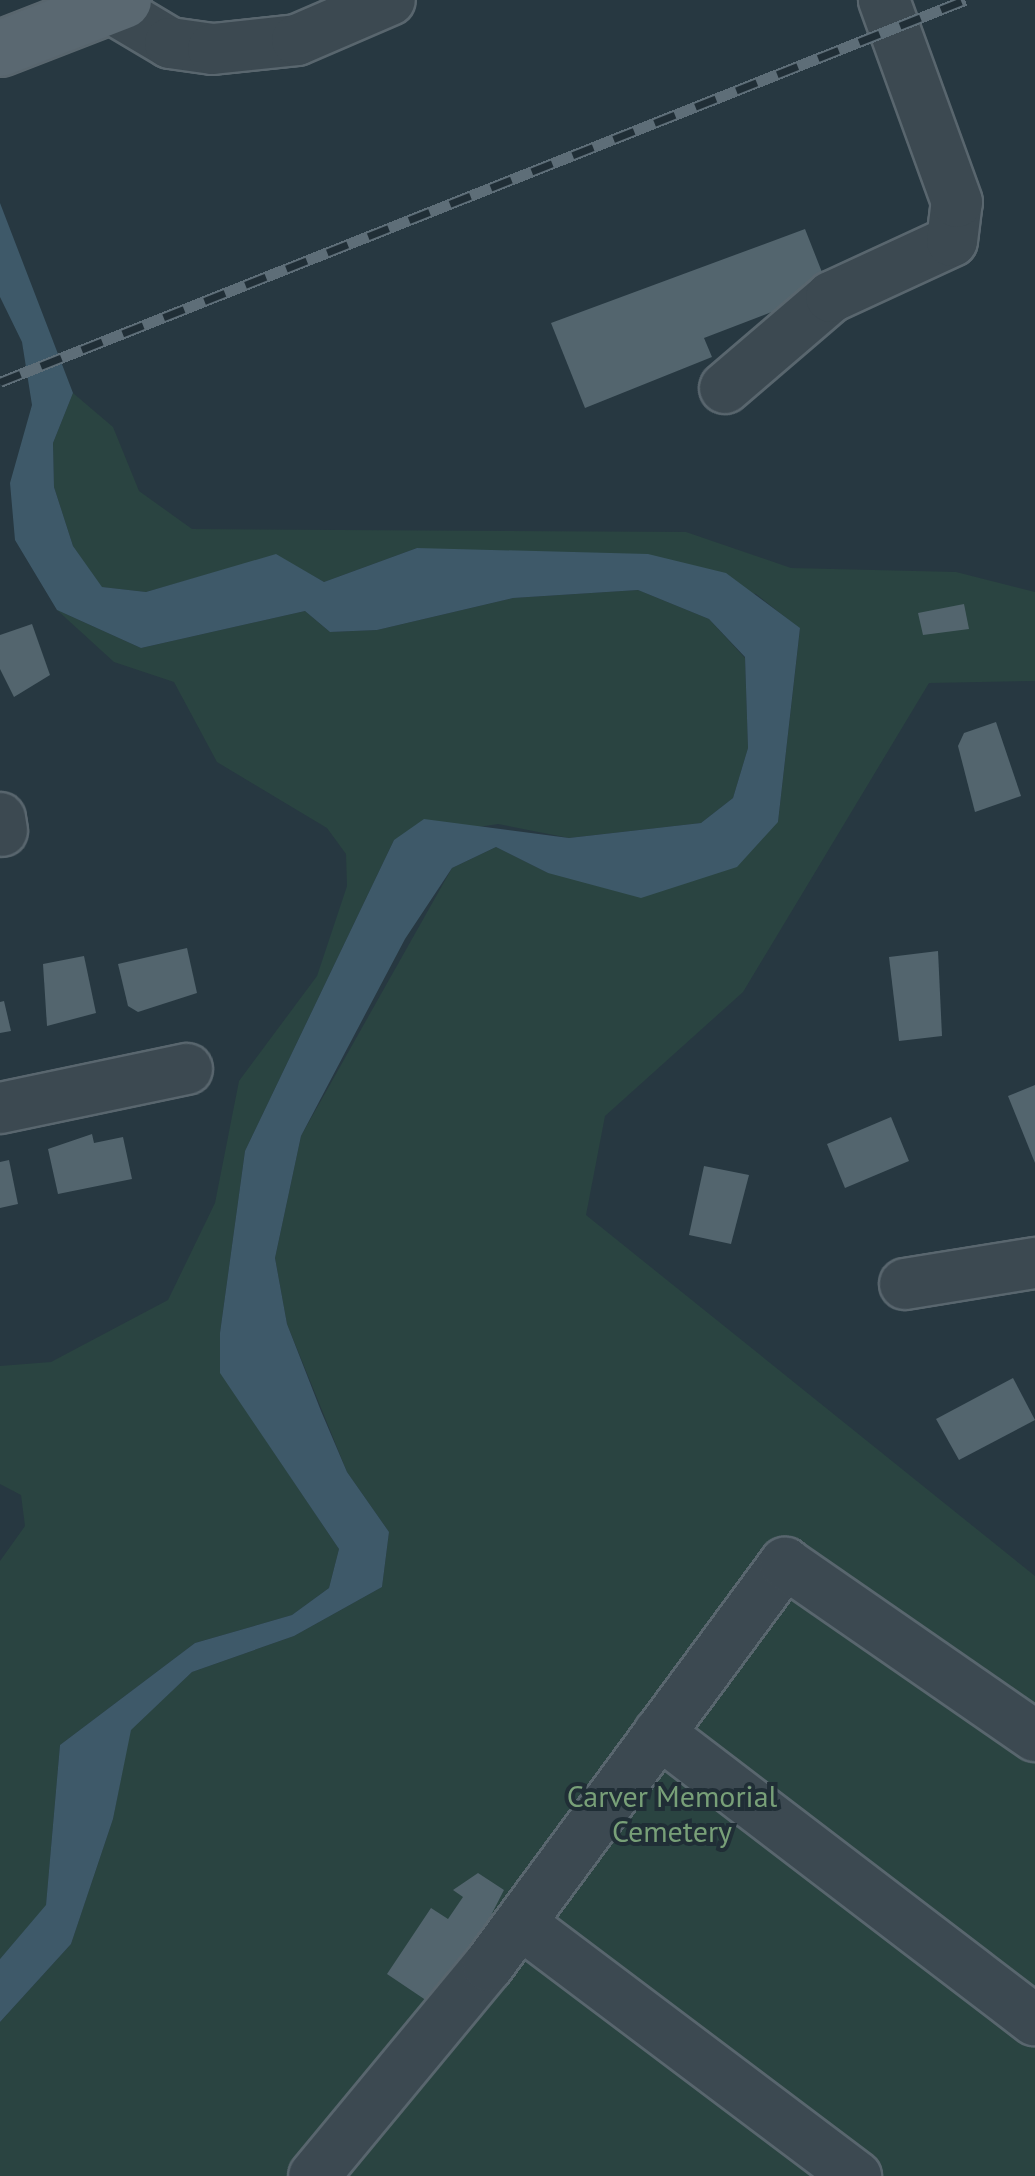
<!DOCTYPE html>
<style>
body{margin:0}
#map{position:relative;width:1035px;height:2176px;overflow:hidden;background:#273841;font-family:"PT Sans",sans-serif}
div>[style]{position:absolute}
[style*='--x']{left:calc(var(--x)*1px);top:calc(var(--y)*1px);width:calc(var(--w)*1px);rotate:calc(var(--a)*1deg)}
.green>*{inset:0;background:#2a4441}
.water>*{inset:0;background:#3e5969}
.building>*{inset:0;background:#53656e}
.roads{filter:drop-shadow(2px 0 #59666e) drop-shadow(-2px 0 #59666e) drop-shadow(0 2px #59666e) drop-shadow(0 -2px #59666e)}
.minor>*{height:50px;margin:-25px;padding:0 25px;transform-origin:25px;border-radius:25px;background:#3c4951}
.major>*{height:55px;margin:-27.5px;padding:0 27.5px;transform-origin:27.5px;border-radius:27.5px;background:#5a6871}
.rail>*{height:11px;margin-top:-5.5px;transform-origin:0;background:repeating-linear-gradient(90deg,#202e36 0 22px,#5e6e78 0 44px);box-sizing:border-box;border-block:2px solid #5e6e78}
span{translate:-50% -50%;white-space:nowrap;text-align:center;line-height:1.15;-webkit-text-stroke:8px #202e36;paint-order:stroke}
.park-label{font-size:30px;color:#78a078}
</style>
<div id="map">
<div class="green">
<div style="clip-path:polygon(73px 393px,113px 427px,139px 491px,192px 529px,686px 532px,791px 568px,956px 572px,1035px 592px,1035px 681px,929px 683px,743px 992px,605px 1116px,586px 1215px,1035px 1576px,1035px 2176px,0 2176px,0 2022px,71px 1944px,113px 1819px,130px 1730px,192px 1672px,294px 1636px,382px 1587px,389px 1532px,347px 1472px,287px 1324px,275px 1258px,301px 1136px,452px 868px,496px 847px,548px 873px,778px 822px,800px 629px,756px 594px,417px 548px,324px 582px,276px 555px,146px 592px,101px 587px,73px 546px,54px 487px,53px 443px)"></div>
<div style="clip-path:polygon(638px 590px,709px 619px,745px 658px,748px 748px,733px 798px,701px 823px,569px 838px,498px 824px,394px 840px,245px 1151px,220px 1333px,221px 1373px,339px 1549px,329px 1588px,292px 1615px,195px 1643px,60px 1745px,46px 1906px,0 1959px,0 1561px,25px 1526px,21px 1495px,0 1484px,0 1366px,51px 1362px,168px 1300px,215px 1203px,239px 1081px,317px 976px,347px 886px,346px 854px,327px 828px,217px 762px,174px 682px,114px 662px,57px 610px,141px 648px,305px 611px,330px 632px,377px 630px,513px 598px)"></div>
</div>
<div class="water">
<div style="clip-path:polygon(0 203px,73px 393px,53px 443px,54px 487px,73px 546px,102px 587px,146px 592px,276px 554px,324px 582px,417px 548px,648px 554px,726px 573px,800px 628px,778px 822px,737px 867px,641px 898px,548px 873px,496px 847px,452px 868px,405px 939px,301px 1136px,275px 1258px,287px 1324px,321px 1411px,347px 1472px,389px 1532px,382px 1587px,294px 1636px,192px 1672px,131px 1730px,113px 1819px,71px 1944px,0 2022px,0 1959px,46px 1905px,60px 1745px,195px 1643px,292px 1615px,329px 1588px,339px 1549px,220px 1373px,220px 1333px,245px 1151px,394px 840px,424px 819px,569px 838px,701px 823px,733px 798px,748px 748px,745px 657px,709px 619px,638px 590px,513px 598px,377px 630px,330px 632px,305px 611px,141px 648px,57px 610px,15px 540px,10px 483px,32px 405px,22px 342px,0 297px)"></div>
</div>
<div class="building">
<div style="clip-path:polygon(805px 229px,829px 290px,704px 338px,712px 357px,585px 408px,551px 323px)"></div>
<div style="clip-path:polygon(964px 604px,969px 629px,923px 635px,918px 613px)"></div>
<div style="clip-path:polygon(32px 624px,50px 675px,14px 697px,0 669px,0 635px)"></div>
<div style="clip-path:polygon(996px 722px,1021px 796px,975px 812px,958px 746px,964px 733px)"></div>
<div style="clip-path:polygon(187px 948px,197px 993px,138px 1012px,128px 1006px,118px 964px)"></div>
<div style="clip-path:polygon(938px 951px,942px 1036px,899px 1041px,889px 957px)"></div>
<div style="clip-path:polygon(84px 956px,96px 1013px,47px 1026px,43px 964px)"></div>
<div style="clip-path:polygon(4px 1001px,11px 1031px,0 1033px,0 1002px)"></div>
<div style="clip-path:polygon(1035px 1085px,1035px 1163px,1008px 1096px)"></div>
<div style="clip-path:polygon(891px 1117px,909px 1161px,845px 1188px,827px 1144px)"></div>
<div style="clip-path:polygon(92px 1134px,94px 1143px,123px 1137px,132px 1179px,58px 1194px,48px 1149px)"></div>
<div style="clip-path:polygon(9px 1160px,18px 1204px,0 1208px,0 1162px)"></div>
<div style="clip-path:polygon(704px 1166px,749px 1175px,731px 1244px,689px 1235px)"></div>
<div style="clip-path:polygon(1013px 1378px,1035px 1420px,959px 1460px,936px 1419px)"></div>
<div style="clip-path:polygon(478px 1873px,504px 1890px,442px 2011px,387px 1974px,431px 1908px,448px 1919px,463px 1897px,453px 1890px)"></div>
</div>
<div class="roads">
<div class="minor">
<div style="--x:108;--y:6;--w:72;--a:30.8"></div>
<div style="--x:170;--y:43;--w:43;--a:7.9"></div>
<div style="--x:213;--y:49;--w:84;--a:-6.1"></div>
<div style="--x:297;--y:40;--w:101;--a:-23.3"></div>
<div style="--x:725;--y:388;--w:140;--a:-40.6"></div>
<div style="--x:831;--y:297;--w:133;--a:-24.8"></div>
<div style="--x:952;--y:241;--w:39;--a:-83"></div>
<div style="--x:957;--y:202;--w:215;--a:-109.9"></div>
<div style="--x:0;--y:818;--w:13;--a:81"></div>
<div style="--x:0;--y:1108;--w:191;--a:-11.8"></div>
<div style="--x:905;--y:1284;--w:132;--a:-9.2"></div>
<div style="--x:659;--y:1733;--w:473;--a:37.4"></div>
<div style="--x:520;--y:1923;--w:421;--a:37"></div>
<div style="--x:314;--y:2176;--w:273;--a:-50.4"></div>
<div style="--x:488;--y:1966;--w:501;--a:-53.61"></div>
<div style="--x:785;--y:1563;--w:304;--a:34.7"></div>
</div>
<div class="major">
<div style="--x:0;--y:48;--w:132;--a:-21.3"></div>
</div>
</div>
<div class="rail">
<div style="--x:0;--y:382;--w:1038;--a:-21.6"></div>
</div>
<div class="park-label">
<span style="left:672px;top:1813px">Carver Memorial<br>Cemetery</span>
</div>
</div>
